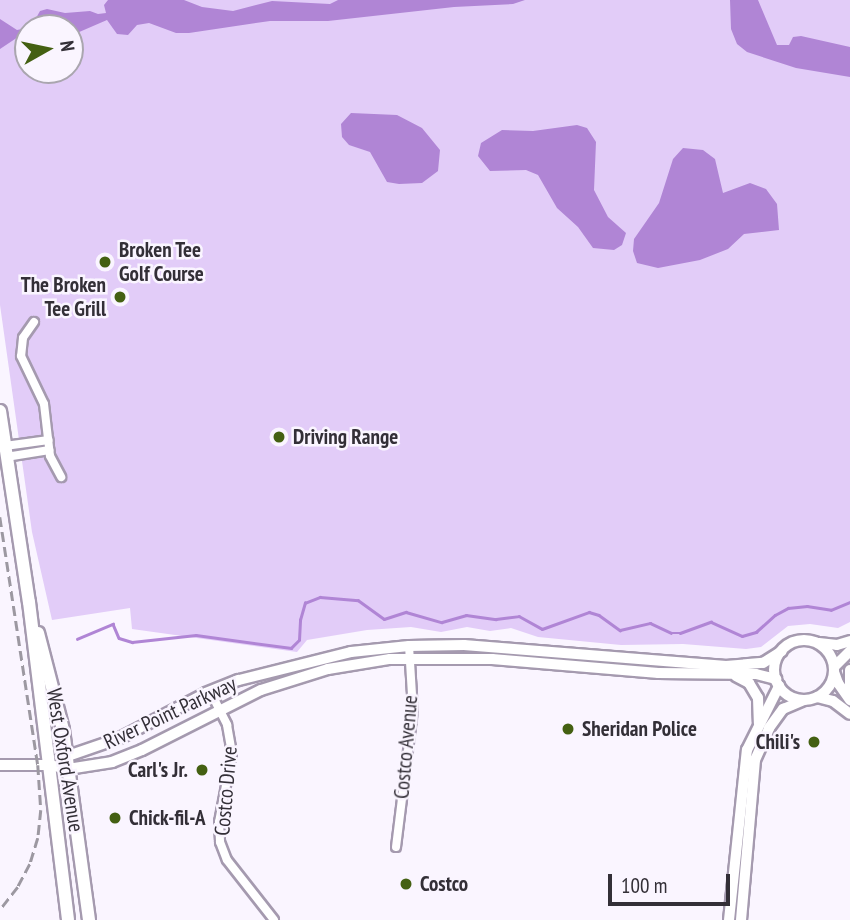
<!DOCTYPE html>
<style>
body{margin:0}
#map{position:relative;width:850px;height:920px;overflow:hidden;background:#faf5ff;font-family:"PT Sans Narrow",sans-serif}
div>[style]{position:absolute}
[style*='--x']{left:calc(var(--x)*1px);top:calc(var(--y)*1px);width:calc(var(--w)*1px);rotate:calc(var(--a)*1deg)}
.green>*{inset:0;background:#e2ccf8}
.water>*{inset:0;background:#b085d5}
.stream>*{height:2.5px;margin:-1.25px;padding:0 1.25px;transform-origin:1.25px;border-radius:1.25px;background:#b085d5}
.roads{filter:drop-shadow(2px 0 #a59aaf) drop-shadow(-2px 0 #a59aaf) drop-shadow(0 2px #a59aaf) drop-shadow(0 -2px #a59aaf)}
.minor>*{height:8px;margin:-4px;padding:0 4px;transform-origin:4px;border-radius:4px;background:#fff}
.tertiary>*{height:10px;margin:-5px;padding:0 5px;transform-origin:5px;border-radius:5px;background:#fff}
.tertiary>.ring{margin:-5px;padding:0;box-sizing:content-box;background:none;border:10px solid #fff;border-radius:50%}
.secondary>*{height:12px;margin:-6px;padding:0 6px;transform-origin:6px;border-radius:6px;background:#fff}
.rail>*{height:2.5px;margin-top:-1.25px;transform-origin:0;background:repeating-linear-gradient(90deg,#9c98a1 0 10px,transparent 0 15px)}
.dots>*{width:19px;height:19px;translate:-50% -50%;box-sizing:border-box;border:4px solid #faf5ff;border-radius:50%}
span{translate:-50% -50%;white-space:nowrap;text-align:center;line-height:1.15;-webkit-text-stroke:5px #faf5ff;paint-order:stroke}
.poi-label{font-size:21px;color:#332f37;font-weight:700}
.left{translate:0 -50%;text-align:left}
.right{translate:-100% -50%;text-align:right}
.street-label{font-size:21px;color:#332f37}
.north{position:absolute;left:14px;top:14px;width:70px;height:70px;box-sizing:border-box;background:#faf5ff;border:2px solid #aaa6af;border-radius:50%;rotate:81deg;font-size:19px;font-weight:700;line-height:28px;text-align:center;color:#332f37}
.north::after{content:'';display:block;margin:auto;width:24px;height:32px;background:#446012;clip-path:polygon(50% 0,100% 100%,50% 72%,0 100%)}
.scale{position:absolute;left:608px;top:874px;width:122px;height:32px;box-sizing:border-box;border:4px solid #332f37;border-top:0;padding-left:9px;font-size:21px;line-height:24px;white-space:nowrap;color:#332f37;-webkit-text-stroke:5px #faf5ff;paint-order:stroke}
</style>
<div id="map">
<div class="green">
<div style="clip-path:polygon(evenodd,0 0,850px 0,850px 622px,838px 628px,810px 624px,788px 626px,761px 647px,746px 649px,683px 644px,621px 645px,538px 637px,511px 628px,490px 631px,467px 627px,441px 632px,411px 627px,367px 630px,307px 640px,297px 652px,132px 629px,130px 608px,52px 620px,32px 532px,0 305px,0 0,28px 28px,70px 28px,70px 70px,28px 70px,28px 28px)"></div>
</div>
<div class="water">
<div style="clip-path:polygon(108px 0,184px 0,202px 7px,233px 11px,272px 1px,330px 4px,338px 0,525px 0,513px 4px,454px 7px,328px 21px,270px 21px,189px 33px,176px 33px,149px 23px,137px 25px,128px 35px,117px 34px,107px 20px,70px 36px,70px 28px,28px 28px,28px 35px,18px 37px,0 49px,0 19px,17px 30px,31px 27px,40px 11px,47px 9px,65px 13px,90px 11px,98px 14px,106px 13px,104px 5px)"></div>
<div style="clip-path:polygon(730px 0,758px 0,777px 45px,789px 45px,793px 37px,801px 36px,850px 47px,850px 77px,796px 68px,747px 52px,737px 44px,731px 29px)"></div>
<div style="clip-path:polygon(351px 113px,397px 115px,422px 128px,440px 150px,438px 171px,422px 183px,399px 184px,387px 182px,370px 152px,349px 145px,342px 137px,341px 124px)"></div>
<div style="clip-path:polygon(577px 125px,587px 128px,596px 142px,594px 190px,608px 217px,626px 233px,622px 245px,614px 250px,593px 248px,578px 227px,557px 208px,538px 175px,526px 170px,490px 171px,478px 156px,481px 143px,502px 130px,533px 131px)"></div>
<div style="clip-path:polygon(683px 148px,703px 150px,715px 159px,723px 193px,750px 183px,766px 189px,777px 204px,779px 230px,744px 234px,728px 249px,700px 260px,658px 268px,637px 263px,633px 251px,634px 239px,659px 203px,673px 159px)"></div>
</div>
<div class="stream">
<div style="--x:77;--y:639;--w:39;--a:-23"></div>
<div style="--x:113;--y:624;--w:15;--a:67"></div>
<div style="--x:119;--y:638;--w:14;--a:17"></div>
<div style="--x:132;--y:642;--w:64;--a:-6.2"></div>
<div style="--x:196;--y:635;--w:96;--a:7.8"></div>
<div style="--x:291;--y:648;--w:11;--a:-45"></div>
<div style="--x:299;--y:640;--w:20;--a:-87"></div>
<div style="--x:300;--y:620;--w:18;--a:-74"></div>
<div style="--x:305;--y:603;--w:16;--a:-22"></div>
<div style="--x:320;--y:597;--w:38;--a:5"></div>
<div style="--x:358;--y:600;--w:32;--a:36"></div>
<div style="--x:384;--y:619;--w:23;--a:-18"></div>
<div style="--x:406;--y:612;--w:37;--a:16"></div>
<div style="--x:442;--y:622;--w:25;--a:-16"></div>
<div style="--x:466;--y:615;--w:30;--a:8"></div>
<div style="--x:496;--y:619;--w:23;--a:-7"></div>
<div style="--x:519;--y:616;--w:26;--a:29"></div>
<div style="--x:542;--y:629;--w:50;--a:-19.9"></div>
<div style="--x:589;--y:612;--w:10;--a:17"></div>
<div style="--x:599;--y:615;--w:26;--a:36"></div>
<div style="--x:620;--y:630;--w:31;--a:-13"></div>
<div style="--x:650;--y:623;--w:23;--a:25"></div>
<div style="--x:671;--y:633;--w:9;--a:0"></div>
<div style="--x:680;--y:633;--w:33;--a:-20"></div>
<div style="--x:711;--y:622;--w:34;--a:24"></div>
<div style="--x:742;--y:636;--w:15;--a:-16"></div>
<div style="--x:756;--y:632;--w:25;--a:-42"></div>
<div style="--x:775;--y:615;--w:15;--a:-28"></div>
<div style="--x:788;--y:608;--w:19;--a:-6"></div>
<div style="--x:807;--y:606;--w:24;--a:9"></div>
<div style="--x:831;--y:610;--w:21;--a:-23"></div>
</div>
<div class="roads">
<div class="minor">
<div style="--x:34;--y:322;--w:19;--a:125"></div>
<div style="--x:23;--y:338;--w:18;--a:96"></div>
<div style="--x:21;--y:356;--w:53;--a:64.4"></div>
<div style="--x:44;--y:404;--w:52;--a:83.4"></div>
<div style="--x:50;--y:456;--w:24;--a:62"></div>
<div style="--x:5;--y:446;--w:44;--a:-7.8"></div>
<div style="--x:6;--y:457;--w:44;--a:-9.2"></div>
<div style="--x:210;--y:691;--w:38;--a:63"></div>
<div style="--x:227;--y:725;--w:29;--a:80"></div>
<div style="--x:232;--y:754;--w:69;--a:100.8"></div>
<div style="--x:219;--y:822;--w:20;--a:87"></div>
<div style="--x:220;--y:842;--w:19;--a:69"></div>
<div style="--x:227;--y:860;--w:76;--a:51.9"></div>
<div style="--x:396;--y:847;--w:137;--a:-82.9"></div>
<div style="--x:413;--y:711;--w:65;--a:-93.5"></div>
</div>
<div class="tertiary">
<div class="ring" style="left:774px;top:640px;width:50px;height:50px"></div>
<div style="--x:819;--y:643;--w:18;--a:6"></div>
<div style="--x:837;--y:645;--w:14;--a:-17"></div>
<div style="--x:834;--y:667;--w:23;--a:-45"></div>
<div style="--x:850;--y:670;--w:22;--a:90"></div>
<div style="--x:834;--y:672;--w:12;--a:70"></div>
<div style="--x:838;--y:683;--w:21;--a:55"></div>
<div style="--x:736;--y:676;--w:15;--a:28"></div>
<div style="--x:749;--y:683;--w:17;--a:59"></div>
<div style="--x:758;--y:698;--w:25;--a:88"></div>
<div style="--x:817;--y:697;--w:16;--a:14"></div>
<div style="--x:833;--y:701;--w:21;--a:37"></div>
<div style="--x:62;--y:758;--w:61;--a:-19"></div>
<div style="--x:120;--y:738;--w:97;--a:-27.6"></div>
<div style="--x:206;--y:693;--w:35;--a:-22"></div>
<div style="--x:239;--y:680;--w:115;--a:-14"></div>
<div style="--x:351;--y:652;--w:58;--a:-5.9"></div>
<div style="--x:409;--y:646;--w:55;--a:-1"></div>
<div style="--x:464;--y:645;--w:263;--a:4.6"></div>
<div style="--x:726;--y:666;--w:37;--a:-5"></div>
<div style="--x:763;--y:663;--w:22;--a:-32"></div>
<div style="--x:0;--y:765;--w:50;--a:0"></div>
<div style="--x:50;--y:765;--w:18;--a:13"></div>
<div style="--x:68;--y:769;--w:45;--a:-9"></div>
<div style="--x:112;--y:762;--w:32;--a:-22"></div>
<div style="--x:142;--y:750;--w:133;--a:-26.8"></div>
<div style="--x:261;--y:690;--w:70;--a:-17.4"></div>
<div style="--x:328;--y:669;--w:63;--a:-9.2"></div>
<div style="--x:390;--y:659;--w:102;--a:0"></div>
<div style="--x:492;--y:659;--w:167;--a:4.8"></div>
<div style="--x:658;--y:673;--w:98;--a:0.6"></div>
<div style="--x:756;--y:674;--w:21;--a:14"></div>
<div style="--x:729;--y:920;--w:171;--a:-84"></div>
<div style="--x:747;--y:750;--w:72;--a:-63.4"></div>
<div style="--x:741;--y:920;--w:161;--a:-85"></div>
<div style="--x:755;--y:760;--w:35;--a:-66"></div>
<div style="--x:769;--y:728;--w:24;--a:-54"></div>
<div style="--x:783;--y:709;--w:23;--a:-23"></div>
</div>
<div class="secondary">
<div style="--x:0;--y:411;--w:193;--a:81.4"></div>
<div style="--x:29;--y:602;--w:320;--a:83"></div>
<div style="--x:38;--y:633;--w:100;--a:75.5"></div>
<div style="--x:63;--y:730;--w:192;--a:82.2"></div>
</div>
</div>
<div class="rail">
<div style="--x:0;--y:517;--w:251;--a:81.3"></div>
<div style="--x:38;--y:765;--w:45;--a:86.2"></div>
<div style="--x:41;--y:810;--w:28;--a:96"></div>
<div style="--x:38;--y:838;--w:27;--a:107"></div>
<div style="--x:30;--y:864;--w:26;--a:118"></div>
<div style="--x:18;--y:887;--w:29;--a:128"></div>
</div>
<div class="dots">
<div style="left:105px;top:262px;background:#446012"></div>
<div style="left:120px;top:297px;background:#446012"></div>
<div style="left:279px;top:437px;background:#446012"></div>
<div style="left:568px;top:729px;background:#446012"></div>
<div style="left:814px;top:742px;background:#446012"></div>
<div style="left:202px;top:770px;background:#446012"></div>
<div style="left:115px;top:818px;background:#446012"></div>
<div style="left:406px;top:884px;background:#446012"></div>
</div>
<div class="poi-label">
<span class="left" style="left:119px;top:262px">Broken Tee<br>Golf Course</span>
<span class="right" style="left:106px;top:297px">The Broken<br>Tee Grill</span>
<span class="left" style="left:293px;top:437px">Driving Range</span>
<span class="left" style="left:582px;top:729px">Sheridan Police</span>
<span class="right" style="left:800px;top:742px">Chili's</span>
<span class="right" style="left:188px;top:770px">Carl's Jr.</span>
<span class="left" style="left:129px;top:818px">Chick-fil-A</span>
<span class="left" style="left:420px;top:884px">Costco</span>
</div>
<div class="street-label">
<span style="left:170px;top:713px;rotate:-25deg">River Point Parkway</span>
<span style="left:406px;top:747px;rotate:-85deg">Costco Avenue</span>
<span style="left:65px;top:760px;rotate:81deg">West Oxford Avenue</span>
<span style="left:226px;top:791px;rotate:-85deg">Costco Drive</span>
</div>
<div class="north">N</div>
<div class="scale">100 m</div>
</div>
